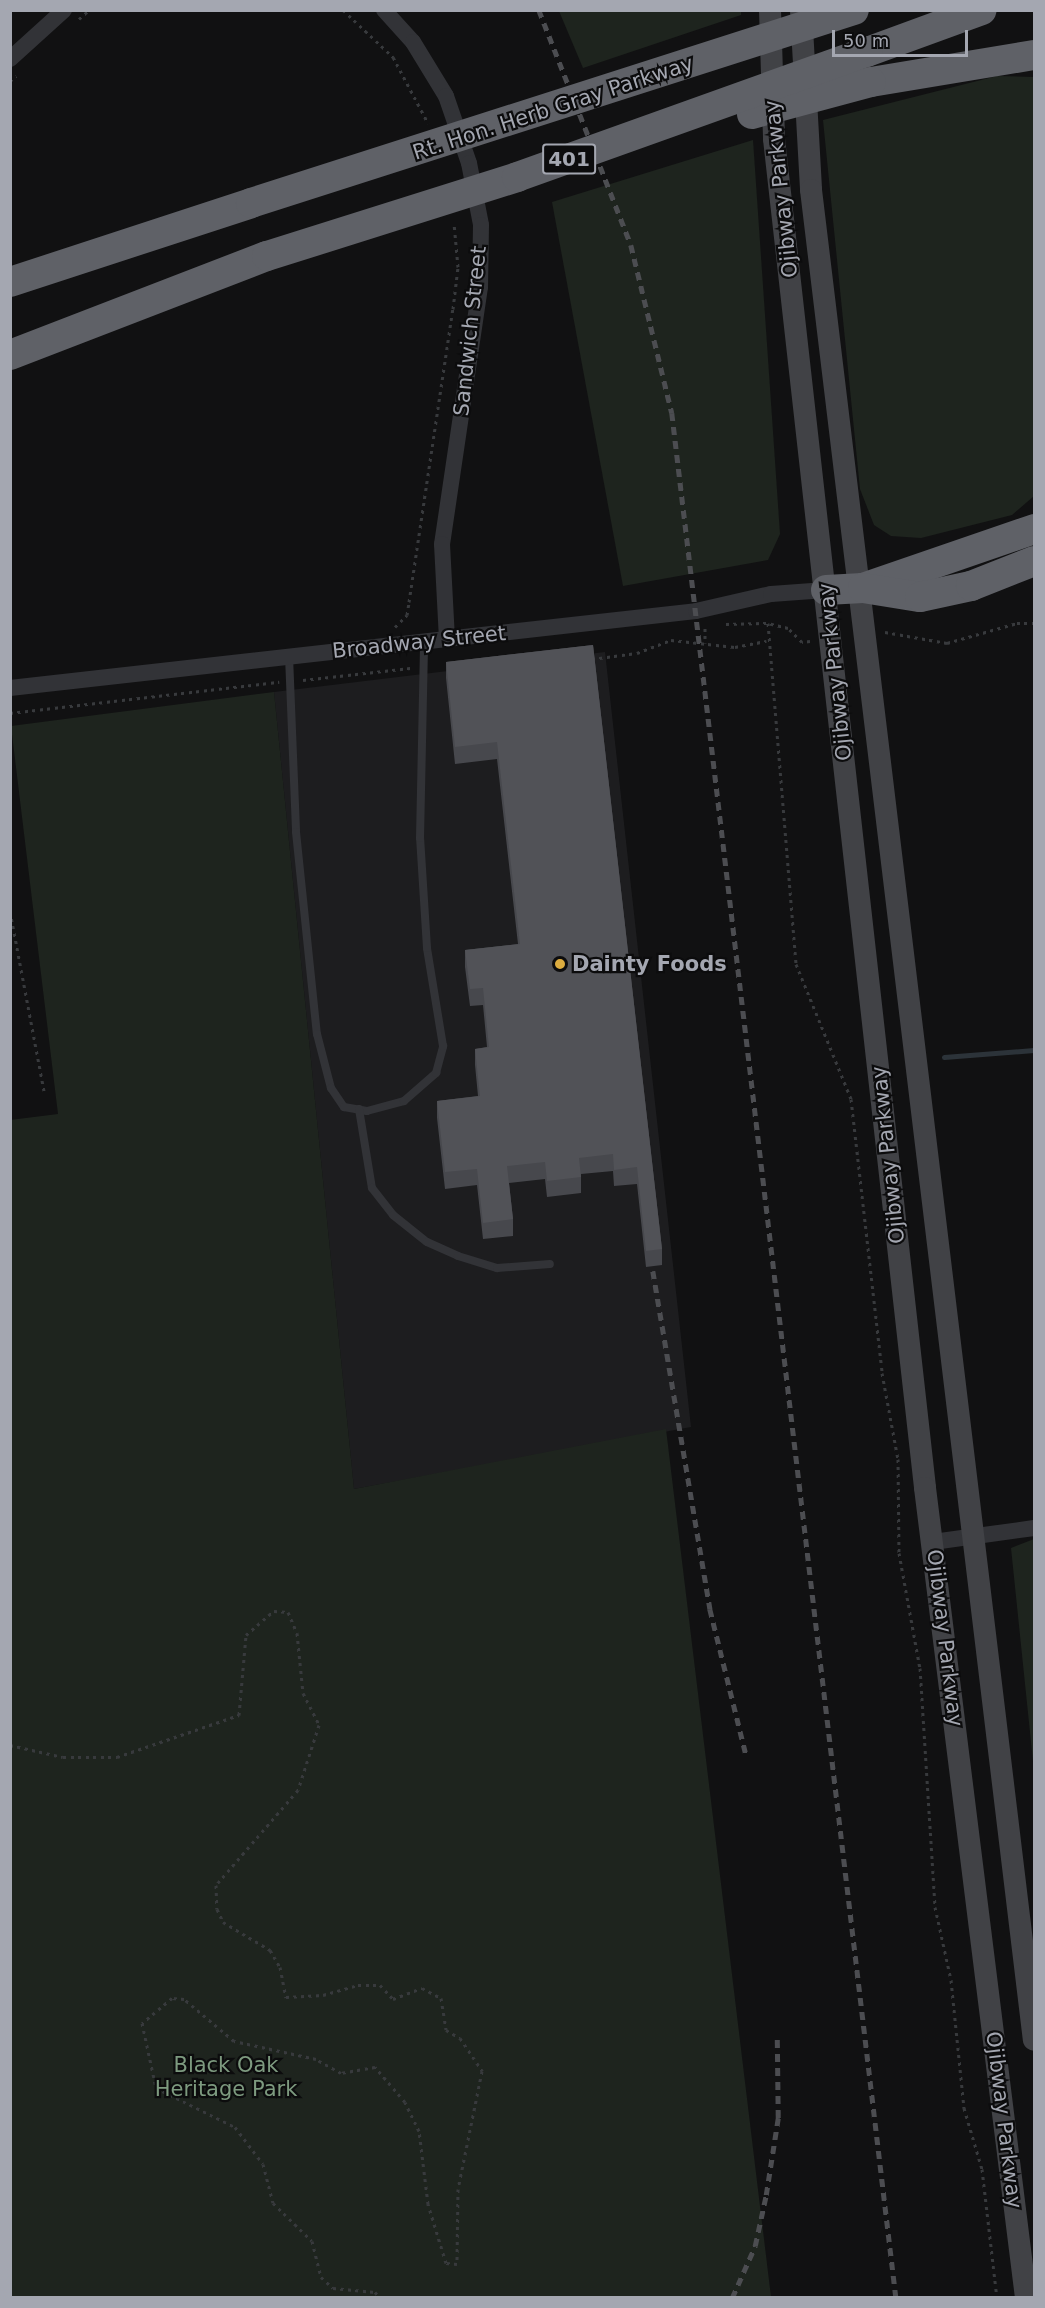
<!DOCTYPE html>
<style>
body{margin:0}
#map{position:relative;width:1045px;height:2308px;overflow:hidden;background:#111112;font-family:"DejaVu Sans",sans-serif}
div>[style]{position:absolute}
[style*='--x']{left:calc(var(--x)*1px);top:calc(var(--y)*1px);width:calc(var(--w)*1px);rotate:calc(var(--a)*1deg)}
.built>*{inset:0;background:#1d1d1f}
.green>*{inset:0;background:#1e241e}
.stream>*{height:5px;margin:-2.5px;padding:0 2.5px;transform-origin:2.5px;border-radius:2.5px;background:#2c3339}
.path>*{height:3px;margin-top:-1.5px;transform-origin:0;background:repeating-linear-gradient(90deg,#383a3d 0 3px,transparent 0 7.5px)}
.lane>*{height:8px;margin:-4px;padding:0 4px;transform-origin:4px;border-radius:4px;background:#323337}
.street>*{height:16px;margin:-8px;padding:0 8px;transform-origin:8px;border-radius:8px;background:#323337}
.secondary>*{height:22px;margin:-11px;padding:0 11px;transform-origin:11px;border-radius:11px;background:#414246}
.highway>*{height:30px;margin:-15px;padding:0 15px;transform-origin:15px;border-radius:15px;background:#5f6167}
.rail>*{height:4.5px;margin-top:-2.25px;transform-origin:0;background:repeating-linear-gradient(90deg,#4c4d51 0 8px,transparent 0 14px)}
.highway-bridge>*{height:30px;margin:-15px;padding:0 15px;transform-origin:15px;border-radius:15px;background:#5f6167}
.wall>*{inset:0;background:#47484d}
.building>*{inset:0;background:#515257}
.dots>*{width:16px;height:16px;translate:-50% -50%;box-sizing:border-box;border:3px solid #0c0c0d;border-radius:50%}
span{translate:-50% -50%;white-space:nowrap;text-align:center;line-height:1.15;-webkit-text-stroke:4.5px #0c0c0d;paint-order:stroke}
.shield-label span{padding:2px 4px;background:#0c0c0d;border:2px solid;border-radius:4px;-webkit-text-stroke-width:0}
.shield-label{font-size:20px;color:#a4a7b1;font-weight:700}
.street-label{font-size:21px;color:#a4a7b1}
.poi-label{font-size:21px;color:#a4a7b1;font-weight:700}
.left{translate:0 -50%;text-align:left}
.park-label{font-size:21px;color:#7d9a7f}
.frame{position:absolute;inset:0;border:12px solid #a4a7b1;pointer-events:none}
.scale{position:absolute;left:832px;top:30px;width:136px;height:27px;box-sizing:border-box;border:3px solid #a4a7b1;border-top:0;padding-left:8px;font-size:18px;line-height:21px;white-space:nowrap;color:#a4a7b1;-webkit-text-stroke:4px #0c0c0d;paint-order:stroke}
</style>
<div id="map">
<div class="built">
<div style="clip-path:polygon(605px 652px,691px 1427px,354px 1489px,274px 692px)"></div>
</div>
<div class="green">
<div style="clip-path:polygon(559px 11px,741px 11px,741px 15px,583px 68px)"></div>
<div style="clip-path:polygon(997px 76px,1034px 77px,1034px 496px,1012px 515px,921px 538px,891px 536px,874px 525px,860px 489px,823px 120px)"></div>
<div style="clip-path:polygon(753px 140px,780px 534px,768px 560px,623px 586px,552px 202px)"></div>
<div style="clip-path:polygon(274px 692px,354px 1489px,666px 1429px,771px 2297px,11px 2297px,10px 1120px,58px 1114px,11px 726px)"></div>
<div style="clip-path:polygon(1034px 1539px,1034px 1771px,1011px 1548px)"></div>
</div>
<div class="stream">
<div style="--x:944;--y:1057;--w:90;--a:-4.4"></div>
</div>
<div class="path">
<div style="--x:343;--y:10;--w:69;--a:43.2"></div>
<div style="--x:393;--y:57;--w:75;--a:62.1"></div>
<div style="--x:79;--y:19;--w:13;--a:-42"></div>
<div style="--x:10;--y:81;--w:8;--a:-40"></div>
<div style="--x:726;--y:624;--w:42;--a:-1.4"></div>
<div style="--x:395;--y:627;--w:17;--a:-45"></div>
<div style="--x:407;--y:615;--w:13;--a:-81"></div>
<div style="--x:409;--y:602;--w:296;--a:-81.5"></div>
<div style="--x:453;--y:309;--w:42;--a:-83.2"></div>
<div style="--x:458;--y:267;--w:44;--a:-95.2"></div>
<div style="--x:705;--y:628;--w:15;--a:90"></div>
<div style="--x:885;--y:632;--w:63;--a:10.1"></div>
<div style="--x:947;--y:643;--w:73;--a:-15.9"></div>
<div style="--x:1017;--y:623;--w:17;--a:0"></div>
<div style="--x:810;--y:641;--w:8;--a:173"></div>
<div style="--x:802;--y:642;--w:20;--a:-135"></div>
<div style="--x:788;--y:628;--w:21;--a:-166"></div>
<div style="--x:768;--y:623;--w:342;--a:85.3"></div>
<div style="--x:796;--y:964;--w:146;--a:67.8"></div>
<div style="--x:851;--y:1099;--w:276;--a:83.5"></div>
<div style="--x:882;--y:1373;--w:87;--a:79.5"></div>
<div style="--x:898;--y:1459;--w:94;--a:89.4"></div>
<div style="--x:899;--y:1553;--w:117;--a:79.7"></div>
<div style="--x:920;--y:1668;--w:239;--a:86.4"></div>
<div style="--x:935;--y:1907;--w:75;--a:77.6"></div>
<div style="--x:951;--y:1980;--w:129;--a:84.2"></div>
<div style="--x:964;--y:2108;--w:64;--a:73.6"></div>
<div style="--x:982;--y:2169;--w:130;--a:83.4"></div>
<div style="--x:592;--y:659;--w:45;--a:-7.6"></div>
<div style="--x:637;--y:653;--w:36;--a:-21"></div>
<div style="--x:671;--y:640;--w:64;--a:6.2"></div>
<div style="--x:735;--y:647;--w:32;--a:-11"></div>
<div style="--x:303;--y:680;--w:108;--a:-6.4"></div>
<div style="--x:10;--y:713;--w:271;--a:-6.6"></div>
<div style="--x:10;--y:911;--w:183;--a:79.3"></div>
<div style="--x:10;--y:1745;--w:54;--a:12.8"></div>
<div style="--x:63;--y:1757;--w:54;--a:0"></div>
<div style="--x:117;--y:1757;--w:129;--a:-19"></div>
<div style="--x:239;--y:1715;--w:80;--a:-85"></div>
<div style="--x:246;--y:1635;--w:37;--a:-41"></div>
<div style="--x:274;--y:1611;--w:14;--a:4"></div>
<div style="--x:288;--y:1612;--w:23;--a:67"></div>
<div style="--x:297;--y:1633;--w:60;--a:84.3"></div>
<div style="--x:303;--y:1693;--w:36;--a:63"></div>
<div style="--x:319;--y:1725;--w:68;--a:107.9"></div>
<div style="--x:298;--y:1790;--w:125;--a:130.8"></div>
<div style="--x:216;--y:1885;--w:24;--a:88"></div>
<div style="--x:217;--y:1909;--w:14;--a:65"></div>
<div style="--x:223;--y:1922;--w:55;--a:30.8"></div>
<div style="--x:270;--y:1950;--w:20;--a:60"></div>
<div style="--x:280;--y:1967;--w:31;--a:79"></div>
<div style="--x:286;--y:1997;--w:37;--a:-3"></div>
<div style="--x:323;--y:1995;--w:36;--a:-16"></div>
<div style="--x:358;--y:1985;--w:22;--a:0"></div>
<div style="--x:380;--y:1985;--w:19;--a:47"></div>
<div style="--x:393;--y:1999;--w:31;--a:-21"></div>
<div style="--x:422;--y:1988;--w:21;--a:28"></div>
<div style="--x:441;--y:1998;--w:32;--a:81"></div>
<div style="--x:446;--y:2030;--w:16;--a:30"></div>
<div style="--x:460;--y:2038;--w:40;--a:56"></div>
<div style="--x:482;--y:2071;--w:120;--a:101.5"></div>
<div style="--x:458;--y:2189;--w:75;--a:90.8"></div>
<div style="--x:457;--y:2264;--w:11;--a:-175"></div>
<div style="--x:446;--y:2263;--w:62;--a:-107"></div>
<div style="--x:428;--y:2204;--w:74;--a:-97"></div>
<div style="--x:419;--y:2131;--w:32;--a:-116"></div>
<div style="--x:405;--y:2102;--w:46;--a:-130.6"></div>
<div style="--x:375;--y:2067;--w:35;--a:170"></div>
<div style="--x:341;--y:2073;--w:29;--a:-151"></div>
<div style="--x:316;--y:2059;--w:84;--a:-167.6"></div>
<div style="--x:234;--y:2041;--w:65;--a:-140"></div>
<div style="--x:184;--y:1999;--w:12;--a:-175"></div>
<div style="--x:172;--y:1998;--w:39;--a:140"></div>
<div style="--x:142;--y:2023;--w:66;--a:77.8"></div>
<div style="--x:156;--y:2088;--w:88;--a:26.3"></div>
<div style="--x:235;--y:2127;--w:46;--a:52.9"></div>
<div style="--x:263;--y:2164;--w:40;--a:75.6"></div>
<div style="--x:273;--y:2203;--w:54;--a:44.3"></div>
<div style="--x:312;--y:2241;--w:37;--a:76"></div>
<div style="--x:321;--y:2277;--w:16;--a:43"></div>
<div style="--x:333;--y:2288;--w:42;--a:5.4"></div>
<div style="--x:375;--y:2292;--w:8;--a:50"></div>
</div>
<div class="lane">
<div style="--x:289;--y:656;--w:176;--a:87.7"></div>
<div style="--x:296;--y:832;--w:203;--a:84.1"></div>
<div style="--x:317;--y:1034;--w:56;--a:75.5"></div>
<div style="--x:331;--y:1088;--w:23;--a:56"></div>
<div style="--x:344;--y:1107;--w:23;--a:10"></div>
<div style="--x:367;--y:1111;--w:38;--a:-15"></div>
<div style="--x:404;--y:1101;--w:43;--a:-41.2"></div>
<div style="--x:436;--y:1073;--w:28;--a:-75"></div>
<div style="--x:443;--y:1046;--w:99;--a:-99.3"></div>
<div style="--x:427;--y:948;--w:110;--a:-93.6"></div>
<div style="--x:420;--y:838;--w:197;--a:-88.8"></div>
<div style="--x:359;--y:1109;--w:80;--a:80.7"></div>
<div style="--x:372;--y:1188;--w:34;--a:52"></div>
<div style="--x:393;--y:1215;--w:43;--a:38.5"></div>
<div style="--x:427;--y:1242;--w:34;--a:24"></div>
<div style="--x:458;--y:1256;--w:41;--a:17.1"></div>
<div style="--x:497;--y:1268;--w:53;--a:-4.3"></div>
</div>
<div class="street">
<div style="--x:384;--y:10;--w:43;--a:47.8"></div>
<div style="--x:413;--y:42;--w:63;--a:58.6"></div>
<div style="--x:446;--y:96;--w:71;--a:71.1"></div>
<div style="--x:469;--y:163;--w:63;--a:79"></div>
<div style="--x:481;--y:225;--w:62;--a:90.9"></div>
<div style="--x:480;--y:287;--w:260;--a:98.4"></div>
<div style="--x:442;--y:544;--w:95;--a:87"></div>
<div style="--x:10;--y:59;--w:73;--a:-42.2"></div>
<div style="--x:10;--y:688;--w:690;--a:-6.4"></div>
<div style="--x:696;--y:611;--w:77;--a:-12.8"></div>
<div style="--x:771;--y:594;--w:55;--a:-4.2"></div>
<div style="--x:933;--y:1542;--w:102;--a:-7.9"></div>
</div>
<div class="secondary">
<div style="--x:770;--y:10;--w:129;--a:88.2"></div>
<div style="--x:774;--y:139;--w:1357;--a:83.61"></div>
<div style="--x:925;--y:1488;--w:816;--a:82.89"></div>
<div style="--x:801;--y:10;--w:180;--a:86.8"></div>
<div style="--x:811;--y:190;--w:1863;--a:83.13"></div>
</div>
<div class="highway">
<div style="--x:867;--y:52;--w:122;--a:-20.1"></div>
<div style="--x:871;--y:82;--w:165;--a:-9.4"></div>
<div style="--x:10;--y:282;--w:254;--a:-18.1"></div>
<div style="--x:10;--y:355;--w:275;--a:-21.1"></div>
<div style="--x:863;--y:588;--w:181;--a:-19"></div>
<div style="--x:826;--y:590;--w:37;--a:-3"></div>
<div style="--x:863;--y:588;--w:58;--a:9"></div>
<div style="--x:920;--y:597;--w:52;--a:-12.2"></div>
<div style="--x:971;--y:586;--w:68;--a:-21.6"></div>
</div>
<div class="rail">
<div style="--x:539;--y:10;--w:252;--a:68.6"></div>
<div style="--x:631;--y:245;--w:173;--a:76.3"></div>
<div style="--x:672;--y:413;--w:1898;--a:83.22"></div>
<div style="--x:653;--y:1271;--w:343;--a:80.4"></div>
<div style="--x:710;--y:1609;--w:149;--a:76.1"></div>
<div style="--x:732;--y:2298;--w:57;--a:-66.1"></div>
<div style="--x:755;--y:2246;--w:52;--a:-77.8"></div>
<div style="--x:766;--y:2195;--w:78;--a:-81.1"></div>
<div style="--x:778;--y:2118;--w:79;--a:-90.7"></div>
</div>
<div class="highway-bridge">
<div style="--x:752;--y:114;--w:123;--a:-15.1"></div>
<div style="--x:251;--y:203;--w:633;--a:-17.75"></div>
<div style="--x:267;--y:256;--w:262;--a:-17.5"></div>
<div style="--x:517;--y:177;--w:372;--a:-19.7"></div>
</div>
<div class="wall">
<div style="clip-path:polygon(593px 645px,662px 1249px,662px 1265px,646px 1267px,637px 1184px,614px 1186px,613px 1171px,581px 1174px,581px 1193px,547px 1197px,545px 1179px,509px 1183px,513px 1219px,513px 1236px,483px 1239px,477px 1185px,445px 1189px,437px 1118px,437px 1101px,478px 1096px,475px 1065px,475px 1049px,487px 1047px,483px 1005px,470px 1006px,465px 967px,465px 950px,518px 944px,497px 759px,455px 764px,446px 678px,446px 662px)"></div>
</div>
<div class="building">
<div style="clip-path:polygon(593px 645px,662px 1249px,646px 1251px,637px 1167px,614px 1170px,613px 1154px,579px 1158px,581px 1177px,547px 1181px,545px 1162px,507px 1166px,513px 1219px,483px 1223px,477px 1169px,445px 1172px,437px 1101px,480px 1096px,475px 1049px,489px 1047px,483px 988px,470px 989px,465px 950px,520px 944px,497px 742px,455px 747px,446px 662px)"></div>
</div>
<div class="dots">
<div style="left:560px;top:964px;background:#dcac3f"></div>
</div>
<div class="shield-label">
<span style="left:569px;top:159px">401</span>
</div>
<div class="street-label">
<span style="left:553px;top:108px;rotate:-18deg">Rt. Hon. Herb Gray Parkway</span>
<span style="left:781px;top:189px;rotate:-96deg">Ojibway Parkway</span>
<span style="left:470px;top:331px;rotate:-84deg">Sandwich Street</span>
<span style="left:419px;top:642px;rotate:-6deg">Broadway Street</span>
<span style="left:835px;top:672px;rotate:-96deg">Ojibway Parkway</span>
<span style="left:888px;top:1155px;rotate:-96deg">Ojibway Parkway</span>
<span style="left:945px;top:1638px;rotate:83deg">Ojibway Parkway</span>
<span style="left:1004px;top:2120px;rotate:83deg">Ojibway Parkway</span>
</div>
<div class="poi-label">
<span class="left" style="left:572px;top:964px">Dainty Foods</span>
</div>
<div class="park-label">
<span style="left:226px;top:2077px">Black Oak<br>Heritage Park</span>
</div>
<div class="frame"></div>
<div class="scale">50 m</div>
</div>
